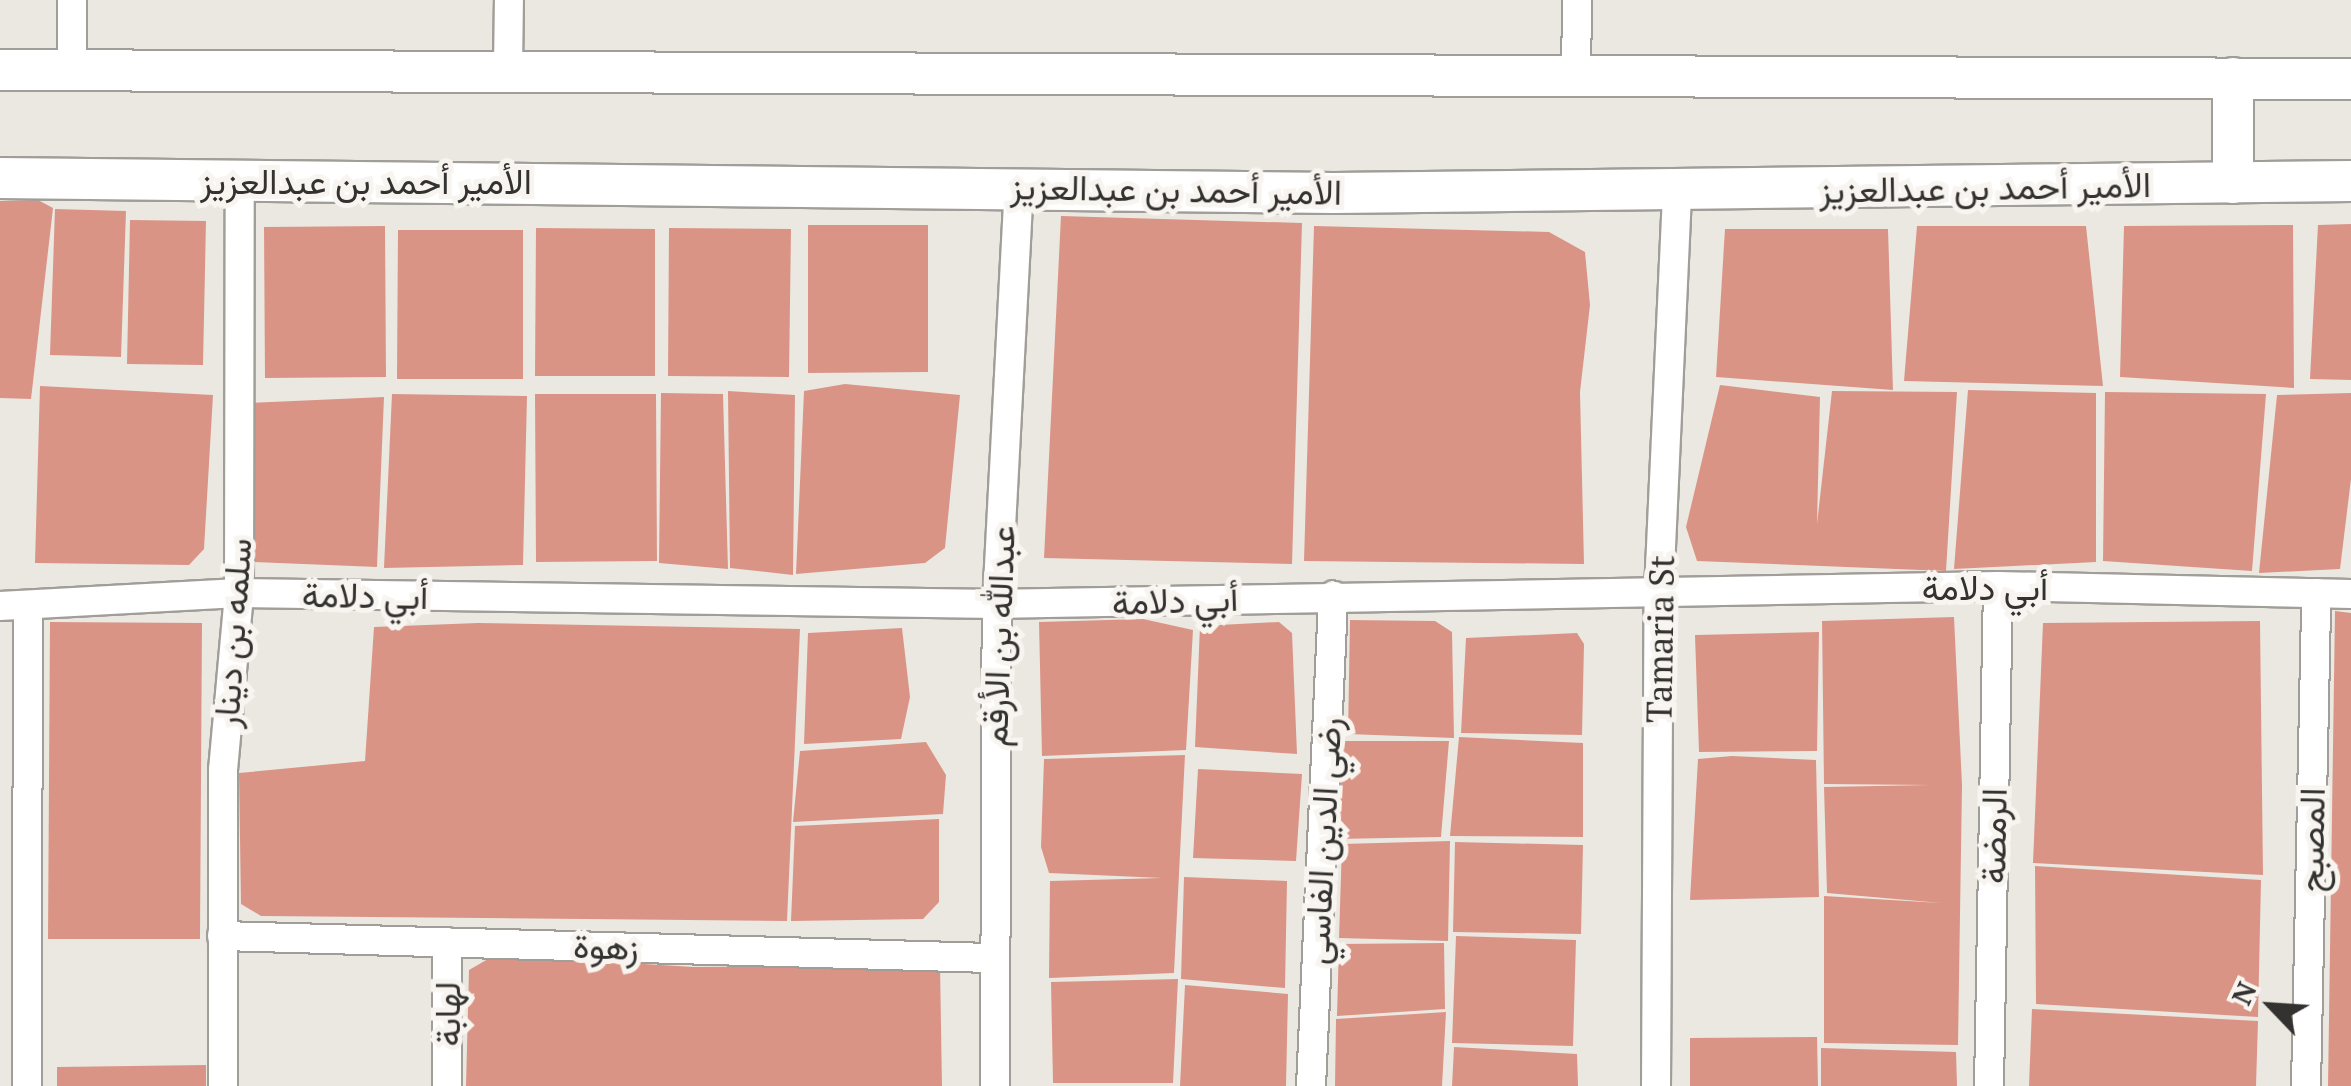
<!DOCTYPE html>
<meta charset="utf-8">
<style>
body{margin:0}
#map{position:relative;width:2351px;height:1086px;overflow:hidden;background:#ebe8e2;font-family:"PT Serif",Vazirmatn,serif}
div>[style]{position:absolute}
[style*='--x']{left:calc(var(--x)*1px);top:calc(var(--y)*1px);width:calc(var(--w)*1px);rotate:calc(var(--a)*1deg)}
.building>*{inset:0;background:#da9486}
.roads{filter:drop-shadow(2px 0 #a19e99) drop-shadow(-2px 0 #a19e99) drop-shadow(0 2px #a19e99) drop-shadow(0 -2px #a19e99)}
.street>*{height:28px;margin:-14px;padding:0 14px;transform-origin:14px;border-radius:14px;background:#fff}
.secondary>*{height:40px;margin:-20px;padding:0 20px;transform-origin:20px;border-radius:20px;background:#fff}
span{translate:-50% -50%;white-space:nowrap;text-align:center;line-height:1.15;-webkit-text-stroke:10px #f8f5f0;paint-order:stroke}
.street-label{font-size:35px;color:#333230}
.north{position:absolute;left:2221px;top:956px;width:100px;height:100px;-webkit-text-stroke:8px #f8f5f0;paint-order:stroke;rotate:295deg;font-size:28px;font-weight:700;line-height:40px;text-align:center;color:#333230}
.north::after{content:'';display:block;margin:auto;width:35px;height:45px;background:#333230;clip-path:polygon(50% 0,100% 100%,50% 72%,0 100%)}
</style>
<div id="map">
<div class="building">
<div style="clip-path:polygon(38px 200px,53px 208px,31px 399px,0 398px,0 201px)"></div>
<div style="clip-path:polygon(55px 209px,126px 211px,121px 357px,50px 355px)"></div>
<div style="clip-path:polygon(1061px 216px,1302px 223px,1292px 564px,1044px 558px)"></div>
<div style="clip-path:polygon(130px 220px,206px 221px,203px 365px,127px 364px)"></div>
<div style="clip-path:polygon(2351px 224px,2351px 380px,2310px 379px,2318px 225px)"></div>
<div style="clip-path:polygon(808px 225px,928px 225px,928px 372px,808px 373px)"></div>
<div style="clip-path:polygon(2293px 225px,2294px 388px,2120px 377px,2124px 226px)"></div>
<div style="clip-path:polygon(385px 226px,386px 377px,265px 378px,264px 227px)"></div>
<div style="clip-path:polygon(1314px 226px,1549px 232px,1585px 252px,1590px 305px,1580px 392px,1584px 564px,1304px 561px)"></div>
<div style="clip-path:polygon(1917px 226px,2086px 226px,2103px 386px,1904px 381px)"></div>
<div style="clip-path:polygon(536px 228px,655px 229px,655px 376px,535px 376px)"></div>
<div style="clip-path:polygon(669px 228px,791px 229px,789px 377px,668px 376px)"></div>
<div style="clip-path:polygon(1725px 229px,1888px 229px,1893px 390px,1716px 377px)"></div>
<div style="clip-path:polygon(398px 230px,523px 230px,523px 379px,397px 379px)"></div>
<div style="clip-path:polygon(845px 384px,960px 395px,945px 548px,925px 563px,796px 574px,804px 391px)"></div>
<div style="clip-path:polygon(1720px 385px,1820px 397px,1817px 524px,1832px 391px,1957px 392px,1946px 571px,1697px 561px,1686px 527px)"></div>
<div style="clip-path:polygon(40px 386px,213px 395px,204px 549px,189px 565px,35px 563px)"></div>
<div style="clip-path:polygon(1968px 390px,2096px 393px,2096px 562px,1954px 569px)"></div>
<div style="clip-path:polygon(728px 391px,795px 395px,793px 575px,730px 568px)"></div>
<div style="clip-path:polygon(2105px 392px,2266px 394px,2252px 571px,2103px 561px)"></div>
<div style="clip-path:polygon(661px 393px,723px 394px,728px 569px,659px 563px)"></div>
<div style="clip-path:polygon(2351px 393px,2351px 479px,2340px 569px,2259px 573px,2277px 395px)"></div>
<div style="clip-path:polygon(392px 394px,527px 396px,523px 565px,384px 568px)"></div>
<div style="clip-path:polygon(535px 394px,656px 394px,657px 561px,536px 562px)"></div>
<div style="clip-path:polygon(384px 397px,377px 567px,253px 562px,250px 403px)"></div>
<div style="clip-path:polygon(2335px 611px,2351px 613px,2351px 1086px,2328px 1086px)"></div>
<div style="clip-path:polygon(1954px 617px,1962px 785px,1958px 1045px,1824px 1043px,1824px 896px,1941px 903px,1827px 893px,1824px 787px,1930px 785px,1824px 784px,1822px 621px)"></div>
<div style="clip-path:polygon(1143px 619px,1193px 630px,1186px 750px,1042px 756px,1039px 622px)"></div>
<div style="clip-path:polygon(1350px 620px,1435px 621px,1452px 632px,1454px 738px,1348px 734px)"></div>
<div style="clip-path:polygon(2260px 621px,2263px 875px,2033px 863px,2043px 623px)"></div>
<div style="clip-path:polygon(50px 622px,202px 623px,200px 939px,48px 939px)"></div>
<div style="clip-path:polygon(1279px 622px,1292px 633px,1297px 754px,1195px 747px,1200px 626px)"></div>
<div style="clip-path:polygon(478px 623px,800px 629px,787px 921px,261px 916px,241px 904px,239px 773px,365px 761px,374px 627px)"></div>
<div style="clip-path:polygon(902px 628px,910px 697px,901px 739px,804px 744px,808px 633px)"></div>
<div style="clip-path:polygon(1819px 632px,1817px 751px,1699px 752px,1695px 635px)"></div>
<div style="clip-path:polygon(1577px 633px,1584px 644px,1582px 735px,1461px 733px,1466px 638px)"></div>
<div style="clip-path:polygon(1459px 737px,1583px 743px,1583px 837px,1450px 836px)"></div>
<div style="clip-path:polygon(1341px 741px,1449px 741px,1441px 837px,1335px 839px)"></div>
<div style="clip-path:polygon(926px 742px,946px 775px,943px 814px,793px 822px,800px 751px)"></div>
<div style="clip-path:polygon(1185px 755px,1174px 973px,1049px 978px,1050px 881px,1162px 878px,1049px 873px,1041px 847px,1044px 759px)"></div>
<div style="clip-path:polygon(1732px 756px,1816px 760px,1819px 897px,1690px 900px,1698px 759px)"></div>
<div style="clip-path:polygon(1198px 769px,1302px 774px,1296px 861px,1193px 858px)"></div>
<div style="clip-path:polygon(939px 819px,939px 902px,923px 919px,791px 921px,795px 826px)"></div>
<div style="clip-path:polygon(1450px 841px,1448px 941px,1339px 938px,1342px 844px)"></div>
<div style="clip-path:polygon(1455px 842px,1583px 845px,1581px 934px,1453px 932px)"></div>
<div style="clip-path:polygon(2035px 866px,2261px 880px,2258px 1017px,2036px 1004px)"></div>
<div style="clip-path:polygon(1184px 877px,1287px 881px,1285px 988px,1181px 979px)"></div>
<div style="clip-path:polygon(1456px 936px,1576px 940px,1573px 1046px,1452px 1043px)"></div>
<div style="clip-path:polygon(1444px 943px,1445px 1009px,1337px 1016px,1339px 944px)"></div>
<div style="clip-path:polygon(495px 955px,694px 967px,940px 965px,942px 1086px,466px 1086px,469px 970px)"></div>
<div style="clip-path:polygon(1178px 979px,1173px 1083px,1053px 1083px,1051px 982px)"></div>
<div style="clip-path:polygon(1185px 985px,1288px 994px,1286px 1086px,1180px 1086px)"></div>
<div style="clip-path:polygon(2032px 1009px,2258px 1021px,2256px 1086px,2029px 1086px)"></div>
<div style="clip-path:polygon(1446px 1012px,1442px 1086px,1335px 1086px,1336px 1019px)"></div>
<div style="clip-path:polygon(1817px 1037px,1818px 1086px,1690px 1086px,1690px 1038px)"></div>
<div style="clip-path:polygon(1454px 1047px,1577px 1054px,1578px 1086px,1452px 1086px)"></div>
<div style="clip-path:polygon(1821px 1048px,1956px 1052px,1957px 1086px,1821px 1086px)"></div>
<div style="clip-path:polygon(206px 1065px,206px 1086px,57px 1086px,57px 1067px)"></div>
</div>
<div class="roads">
<div class="street">
<div style="--x:72;--y:68;--w:68;--a:-90"></div>
<div style="--x:508;--y:68;--w:68;--a:-89.2"></div>
<div style="--x:1576;--y:80;--w:80;--a:-89.3"></div>
<div style="--x:0;--y:606;--w:239;--a:-3.1"></div>
<div style="--x:239;--y:593;--w:758;--a:0.83"></div>
<div style="--x:997;--y:604;--w:1001;--a:-1.03"></div>
<div style="--x:1998;--y:586;--w:353;--a:1.3"></div>
<div style="--x:222;--y:936;--w:769;--a:1.64"></div>
<div style="--x:27;--y:1086;--w:480;--a:-89.9"></div>
<div style="--x:223;--y:1086;--w:316;--a:-90"></div>
<div style="--x:223;--y:770;--w:178;--a:-84.8"></div>
<div style="--x:239;--y:593;--w:413;--a:-89.9"></div>
<div style="--x:447;--y:1086;--w:144;--a:-90"></div>
<div style="--x:995;--y:1086;--w:482;--a:-89.8"></div>
<div style="--x:997;--y:604;--w:419;--a:-87"></div>
<div style="--x:1311;--y:1086;--w:491;--a:-87.4"></div>
<div style="--x:1656;--y:1086;--w:495;--a:-89.7"></div>
<div style="--x:1659;--y:591;--w:399;--a:-87.4"></div>
<div style="--x:1989;--y:1086;--w:500;--a:-88.97"></div>
<div style="--x:2306;--y:1086;--w:493;--a:-88.8"></div>
</div>
<div class="secondary">
<div style="--x:0;--y:70;--w:2351;--a:0.22"></div>
<div style="--x:0;--y:178;--w:1334;--a:0.64"></div>
<div style="--x:1334;--y:193;--w:1017;--a:-0.68"></div>
<div style="--x:2233;--y:183;--w:105;--a:-90"></div>
</div>
</div>
<div class="street-label">
<span style="left:366px;top:181px">الأمير أحمد بن عبدالعزيز</span>
<span style="left:1985px;top:187px;rotate:-1deg">الأمير أحمد بن عبدالعزيز</span>
<span style="left:1176px;top:189px;rotate:1deg">الأمير أحمد بن عبدالعزيز</span>
<span style="left:1985px;top:587px">أبي دلامة</span>
<span style="left:365px;top:595px;rotate:1deg">أبي دلامة</span>
<span style="left:1175px;top:600px;rotate:-2deg">أبي دلامة</span>
<span style="left:232px;top:633px;rotate:-86deg">سلمه بن دينار</span>
<span style="left:998px;top:636px;rotate:-88deg">عبدالله بن الأرقم</span>
<span style="left:1660px;top:639px;rotate:-89deg">Tamaria St</span>
<span style="left:1993px;top:836px;rotate:-89deg">الرمضة</span>
<span style="left:2311px;top:840px;rotate:-89deg">المصبح</span>
<span style="left:1322px;top:841px;rotate:-87deg">رضي الدين الفاسي</span>
<span style="left:606px;top:946px;rotate:2deg">زهوة</span>
<span style="left:447px;top:1014px;rotate:-90deg">لهابة</span>
</div>
<div class="north">N</div>
</div>
